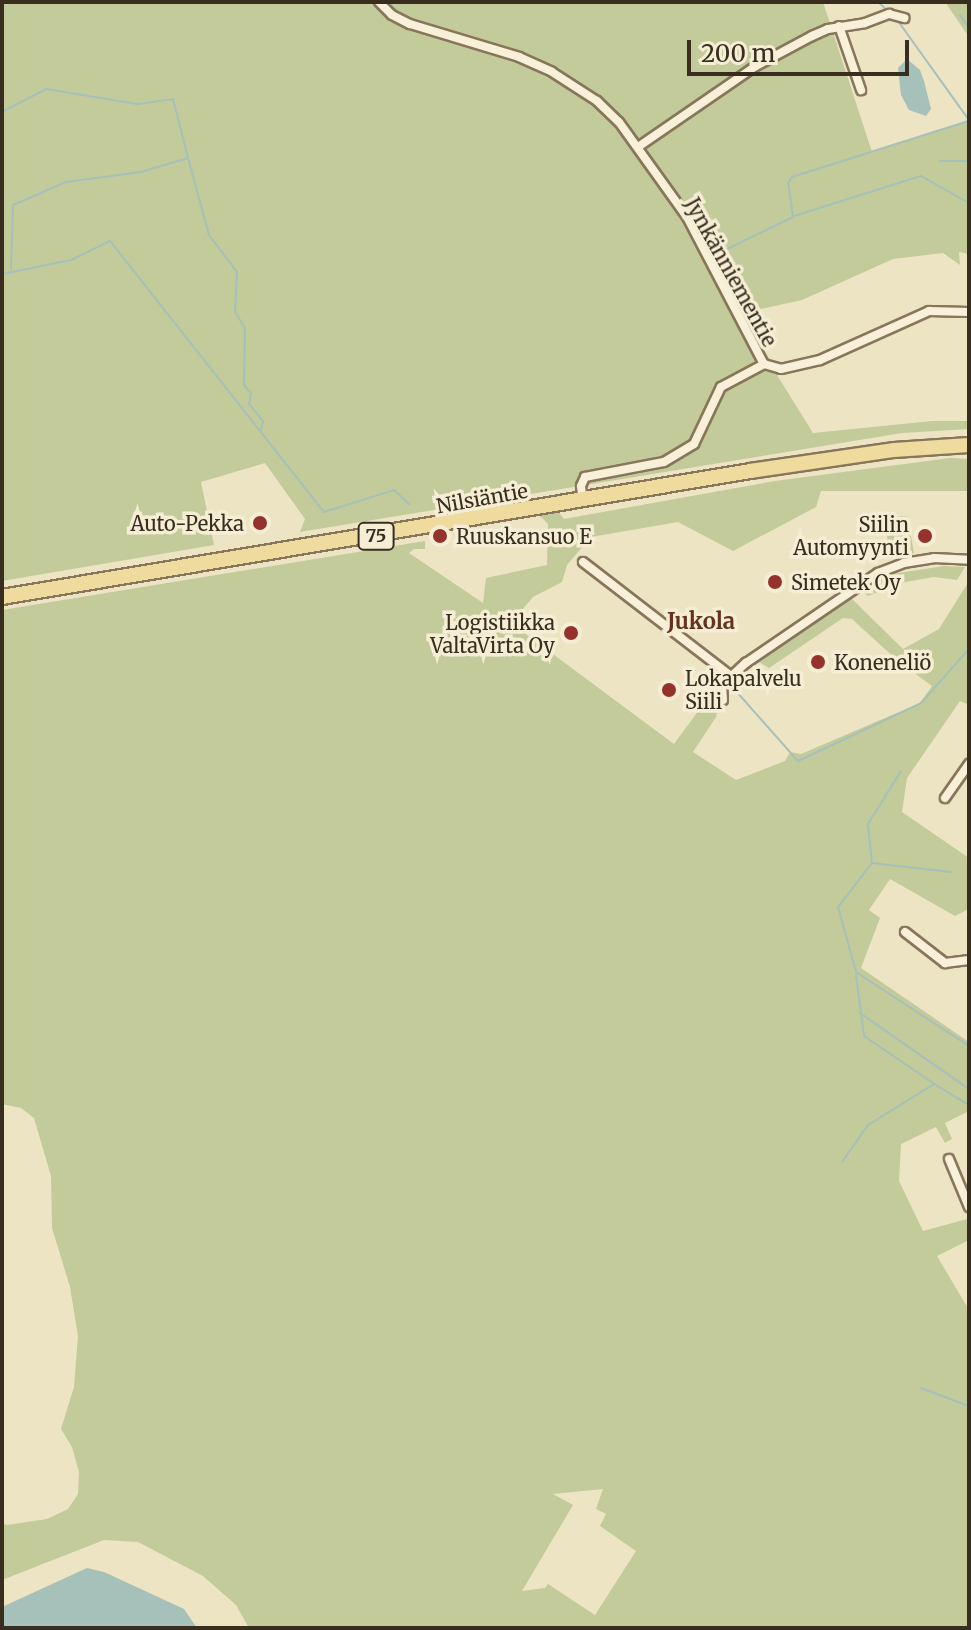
<!DOCTYPE html>
<meta charset="utf-8">
<style>
body{margin:0}
#map{position:relative;width:971px;height:1630px;overflow:hidden;background:#ede4c4;font-family:Merriweather,serif}
div>[style]{position:absolute}
[style*='--x']{left:calc(var(--x)*1px);top:calc(var(--y)*1px);width:calc(var(--w)*1px);rotate:calc(var(--a)*1deg)}
.green>*{inset:0;background:#c2cb99}
.water>*{inset:0;background:#a6c0ba}
.stream>*{height:2px;margin:-1px;padding:0 1px;transform-origin:1px;border-radius:1px;background:#a6c0ba}
.roads{filter:drop-shadow(2px 0 #88765b) drop-shadow(-2px 0 #88765b) drop-shadow(0 2px #88765b) drop-shadow(0 -2px #88765b)}
.minor>*{height:8px;margin:-4px;padding:0 4px;transform-origin:4px;border-radius:4px;background:#f8f0d8}
.primary>*{height:14px;margin:-7px;padding:0 7px;transform-origin:7px;border-radius:7px;background:#efdb9d}
.dots>*{width:22px;height:22px;translate:-50% -50%;box-sizing:border-box;border:4px solid #f5edd4;border-radius:50%}
span{translate:-50% -50%;white-space:nowrap;text-align:center;line-height:1.15;-webkit-text-stroke:7px #f5edd4;paint-order:stroke}
.shield-label span{padding:2px 6px;background:#f5edd4;border:2px solid;border-radius:6px;-webkit-text-stroke-width:0}
.shield-label{font-size:18px;color:#382d1f;font-weight:700}
.street-label{font-size:20px;color:#382d1f}
.poi-label{font-size:20px;color:#382d1f}
.right{translate:-100% -50%;text-align:right}
.left{translate:0 -50%;text-align:left}
.neighbourhood-label{font-size:22px;color:#64321f;font-weight:700}
.frame{position:absolute;inset:0;border:4px solid #382d1f;pointer-events:none}
.scale{position:absolute;left:687px;top:40px;width:222px;height:36px;box-sizing:border-box;border:4px solid #382d1f;border-top:0;padding-left:10px;font-size:24px;line-height:28px;white-space:nowrap;color:#382d1f;-webkit-text-stroke:6px #f5edd4;paint-order:stroke}
</style>
<div id="map">
<div class="green">
<div style="clip-path:polygon(2px 2px,823px 2px,872px 152px,969px 121px,969px 254px,959px 252px,960px 265px,943px 253px,893px 259px,802px 300px,742px 313px,713px 256px,689px 215px,675px 201px,760px 356px,772px 367px,813px 433px,932px 421px,969px 421px,969px 429px,902px 433px,300px 532px,305px 519px,265px 463px,201px 482px,214px 545px,2px 581px)"></div>
<div style="clip-path:polygon(945px 2px,969px 2px,969px 37px)"></div>
<div style="clip-path:polygon(evenodd,950px 458px,969px 459px,969px 491px,821px 491px,816px 507px,733px 551px,678px 522px,591px 537px,567px 565px,562px 582px,533px 597px,511px 623px,674px 744px,702px 706px,713px 704px,718px 709px,716px 717px,693px 752px,736px 780px,785px 761px,790px 752px,801px 754px,920px 703px,932px 686px,898px 661px,852px 619px,843px 618px,769px 668px,759px 662px,850px 597px,903px 649px,939px 629px,969px 581px,969px 705px,960px 701px,907px 778px,902px 812px,969px 858px,969px 909px,955px 916px,890px 879px,869px 910px,880px 918px,861px 968px,969px 1042px,969px 1111px,945px 1123px,952px 1139px,945px 1143px,936px 1127px,901px 1144px,899px 1181px,923px 1231px,967px 1219px,969px 1223px,969px 1240px,937px 1256px,969px 1310px,969px 1628px,249px 1628px,236px 1605px,203px 1576px,138px 1542px,104px 1540px,2px 1580px,2px 1523px,7px 1525px,47px 1519px,68px 1509px,78px 1494px,79px 1472px,72px 1447px,61px 1429px,74px 1387px,78px 1336px,70px 1287px,52px 1228px,51px 1176px,34px 1118px,21px 1108px,2px 1104px,2px 610px,425px 541px,425px 549px,414px 549px,409px 553px,483px 603px,486px 578px,547px 565px,548px 524px,533px 509px,554px 506px,564px 519px,775px 481px,950px 458px,603px 1489px,596px 1509px,606px 1514px,600px 1526px,636px 1551px,595px 1615px,548px 1584px,545px 1588px,522px 1591px,573px 1505px,553px 1494px,603px 1489px)"></div>
<div style="clip-path:polygon(889px 516px,907px 516px,914px 553px,891px 558px,884px 520px)"></div>
<div style="clip-path:polygon(944px 566px,965px 567px,957px 580px,934px 577px,900px 583px,868px 596px,864px 593px,878px 580px,892px 574px)"></div>
</div>
<div class="water">
<div style="clip-path:polygon(907px 59px,920px 70px,924px 81px,931px 109px,926px 116px,909px 110px,901px 95px,898px 68px)"></div>
<div style="clip-path:polygon(87px 1568px,104px 1572px,184px 1609px,197px 1628px,2px 1628px,2px 1607px)"></div>
</div>
<div class="stream">
<div style="--x:878;--y:2;--w:9;--a:41"></div>
<div style="--x:960;--y:15;--w:16;--a:55"></div>
<div style="--x:898;--y:21;--w:122;--a:54.4"></div>
<div style="--x:2;--y:112;--w:50;--a:-27.6"></div>
<div style="--x:46;--y:89;--w:93;--a:9.3"></div>
<div style="--x:138;--y:104;--w:35;--a:-8"></div>
<div style="--x:173;--y:99;--w:61;--a:75.7"></div>
<div style="--x:940;--y:161;--w:29;--a:0"></div>
<div style="--x:794;--y:216;--w:133;--a:-17.5"></div>
<div style="--x:921;--y:176;--w:55;--a:29.4"></div>
<div style="--x:713;--y:256;--w:89;--a:-26"></div>
<div style="--x:793;--y:217;--w:34;--a:-98"></div>
<div style="--x:788;--y:183;--w:7;--a:-56"></div>
<div style="--x:792;--y:177;--w:186;--a:-17.6"></div>
<div style="--x:11;--y:269;--w:64;--a:-88.2"></div>
<div style="--x:13;--y:205;--w:58;--a:-23.5"></div>
<div style="--x:66;--y:182;--w:76;--a:-7.6"></div>
<div style="--x:141;--y:172;--w:49;--a:-16.6"></div>
<div style="--x:188;--y:158;--w:80;--a:74.7"></div>
<div style="--x:209;--y:235;--w:46;--a:52.9"></div>
<div style="--x:237;--y:272;--w:40;--a:92.9"></div>
<div style="--x:235;--y:312;--w:19;--a:58"></div>
<div style="--x:245;--y:328;--w:57;--a:91"></div>
<div style="--x:244;--y:385;--w:11;--a:49"></div>
<div style="--x:251;--y:393;--w:11;--a:100"></div>
<div style="--x:249;--y:404;--w:22;--a:51"></div>
<div style="--x:263;--y:421;--w:10;--a:101"></div>
<div style="--x:2;--y:274;--w:70;--a:-11.5"></div>
<div style="--x:71;--y:260;--w:43;--a:-26"></div>
<div style="--x:110;--y:241;--w:345;--a:51.7"></div>
<div style="--x:324;--y:512;--w:73;--a:-17.4"></div>
<div style="--x:394;--y:490;--w:21;--a:43"></div>
<div style="--x:736;--y:691;--w:94;--a:48.5"></div>
<div style="--x:798;--y:761;--w:136;--a:-25.2"></div>
<div style="--x:921;--y:703;--w:72;--a:-48.4"></div>
<div style="--x:872;--y:863;--w:39;--a:-96"></div>
<div style="--x:868;--y:824;--w:62;--a:-58.1"></div>
<div style="--x:951;--y:872;--w:80;--a:-173.5"></div>
<div style="--x:872;--y:863;--w:56;--a:127.7"></div>
<div style="--x:838;--y:907;--w:67;--a:74.5"></div>
<div style="--x:856;--y:972;--w:135;--a:33.2"></div>
<div style="--x:856;--y:975;--w:62;--a:82.5"></div>
<div style="--x:864;--y:1036;--w:83;--a:34.3"></div>
<div style="--x:860;--y:1013;--w:133;--a:34.9"></div>
<div style="--x:842;--y:1162;--w:45;--a:-54.9"></div>
<div style="--x:868;--y:1125;--w:78;--a:-31.8"></div>
<div style="--x:934;--y:1084;--w:41;--a:31"></div>
<div style="--x:921;--y:1388;--w:51;--a:20.6"></div>
</div>
<div class="roads">
<div class="minor">
<div style="--x:379;--y:2;--w:18;--a:45"></div>
<div style="--x:392;--y:15;--w:20;--a:27"></div>
<div style="--x:410;--y:24;--w:114;--a:16.8"></div>
<div style="--x:519;--y:57;--w:36;--a:24"></div>
<div style="--x:552;--y:72;--w:54;--a:32.8"></div>
<div style="--x:597;--y:101;--w:30;--a:44"></div>
<div style="--x:619;--y:122;--w:117;--a:54.4"></div>
<div style="--x:687;--y:217;--w:166;--a:62.4"></div>
<div style="--x:764;--y:364;--w:18;--a:16"></div>
<div style="--x:781;--y:369;--w:40;--a:-13"></div>
<div style="--x:820;--y:360;--w:120;--a:-24.2"></div>
<div style="--x:929;--y:311;--w:40;--a:1.4"></div>
<div style="--x:839;--y:26;--w:68;--a:71"></div>
<div style="--x:638;--y:147;--w:143;--a:-34.5"></div>
<div style="--x:756;--y:66;--w:64;--a:-28.2"></div>
<div style="--x:812;--y:36;--w:17;--a:-24"></div>
<div style="--x:828;--y:29;--w:37;--a:-9"></div>
<div style="--x:865;--y:23;--w:26;--a:-21"></div>
<div style="--x:889;--y:14;--w:16;--a:15"></div>
<div style="--x:583;--y:501;--w:15;--a:-98"></div>
<div style="--x:581;--y:486;--w:10;--a:-66"></div>
<div style="--x:585;--y:477;--w:80;--a:-10.8"></div>
<div style="--x:664;--y:462;--w:35;--a:-31"></div>
<div style="--x:694;--y:444;--w:63;--a:-64.7"></div>
<div style="--x:721;--y:387;--w:49;--a:-28.1"></div>
<div style="--x:583;--y:562;--w:187;--a:37.6"></div>
<div style="--x:723;--y:700;--w:15;--a:-94"></div>
<div style="--x:722;--y:685;--w:33;--a:-43"></div>
<div style="--x:746;--y:663;--w:160;--a:-34.3"></div>
<div style="--x:878;--y:573;--w:28;--a:-21"></div>
<div style="--x:904;--y:563;--w:30;--a:-9"></div>
<div style="--x:934;--y:558;--w:35;--a:3"></div>
<div style="--x:945;--y:798;--w:42;--a:-54.8"></div>
<div style="--x:905;--y:932;--w:51;--a:37.8"></div>
<div style="--x:945;--y:963;--w:24;--a:-7"></div>
<div style="--x:949;--y:1159;--w:52;--a:67.4"></div>
</div>
<div class="primary">
<div style="--x:2;--y:597;--w:759;--a:-9.56"></div>
<div style="--x:750;--y:471;--w:146;--a:-8.3"></div>
<div style="--x:894;--y:450;--w:75;--a:-3.8"></div>
</div>
</div>
<div class="dots">
<div style="left:260px;top:523px;background:#95322c"></div>
<div style="left:440px;top:536px;background:#95322c"></div>
<div style="left:925px;top:536px;background:#95322c"></div>
<div style="left:775px;top:582px;background:#95322c"></div>
<div style="left:571px;top:633px;background:#95322c"></div>
<div style="left:818px;top:662px;background:#95322c"></div>
<div style="left:669px;top:690px;background:#95322c"></div>
</div>
<div class="shield-label">
<span style="left:376px;top:536px">75</span>
</div>
<div class="street-label">
<span style="left:731px;top:272px;rotate:61deg">Jynkänniementie</span>
<span style="left:482px;top:498px;rotate:-10deg">Nilsiäntie</span>
</div>
<div class="poi-label">
<span class="right" style="left:244px;top:523px">Auto-Pekka</span>
<span class="right" style="left:909px;top:536px">Siilin<br>Automyynti</span>
<span class="left" style="left:456px;top:536px">Ruuskansuo E</span>
<span class="left" style="left:791px;top:582px">Simetek Oy</span>
<span class="right" style="left:555px;top:634px">Logistiikka<br>ValtaVirta Oy</span>
<span class="left" style="left:834px;top:662px">Koneneliö</span>
<span class="left" style="left:685px;top:690px">Lokapalvelu<br>Siili</span>
</div>
<div class="neighbourhood-label">
<span style="left:701px;top:622px">Jukola</span>
</div>
<div class="frame"></div>
<div class="scale">200 m</div>
</div>
